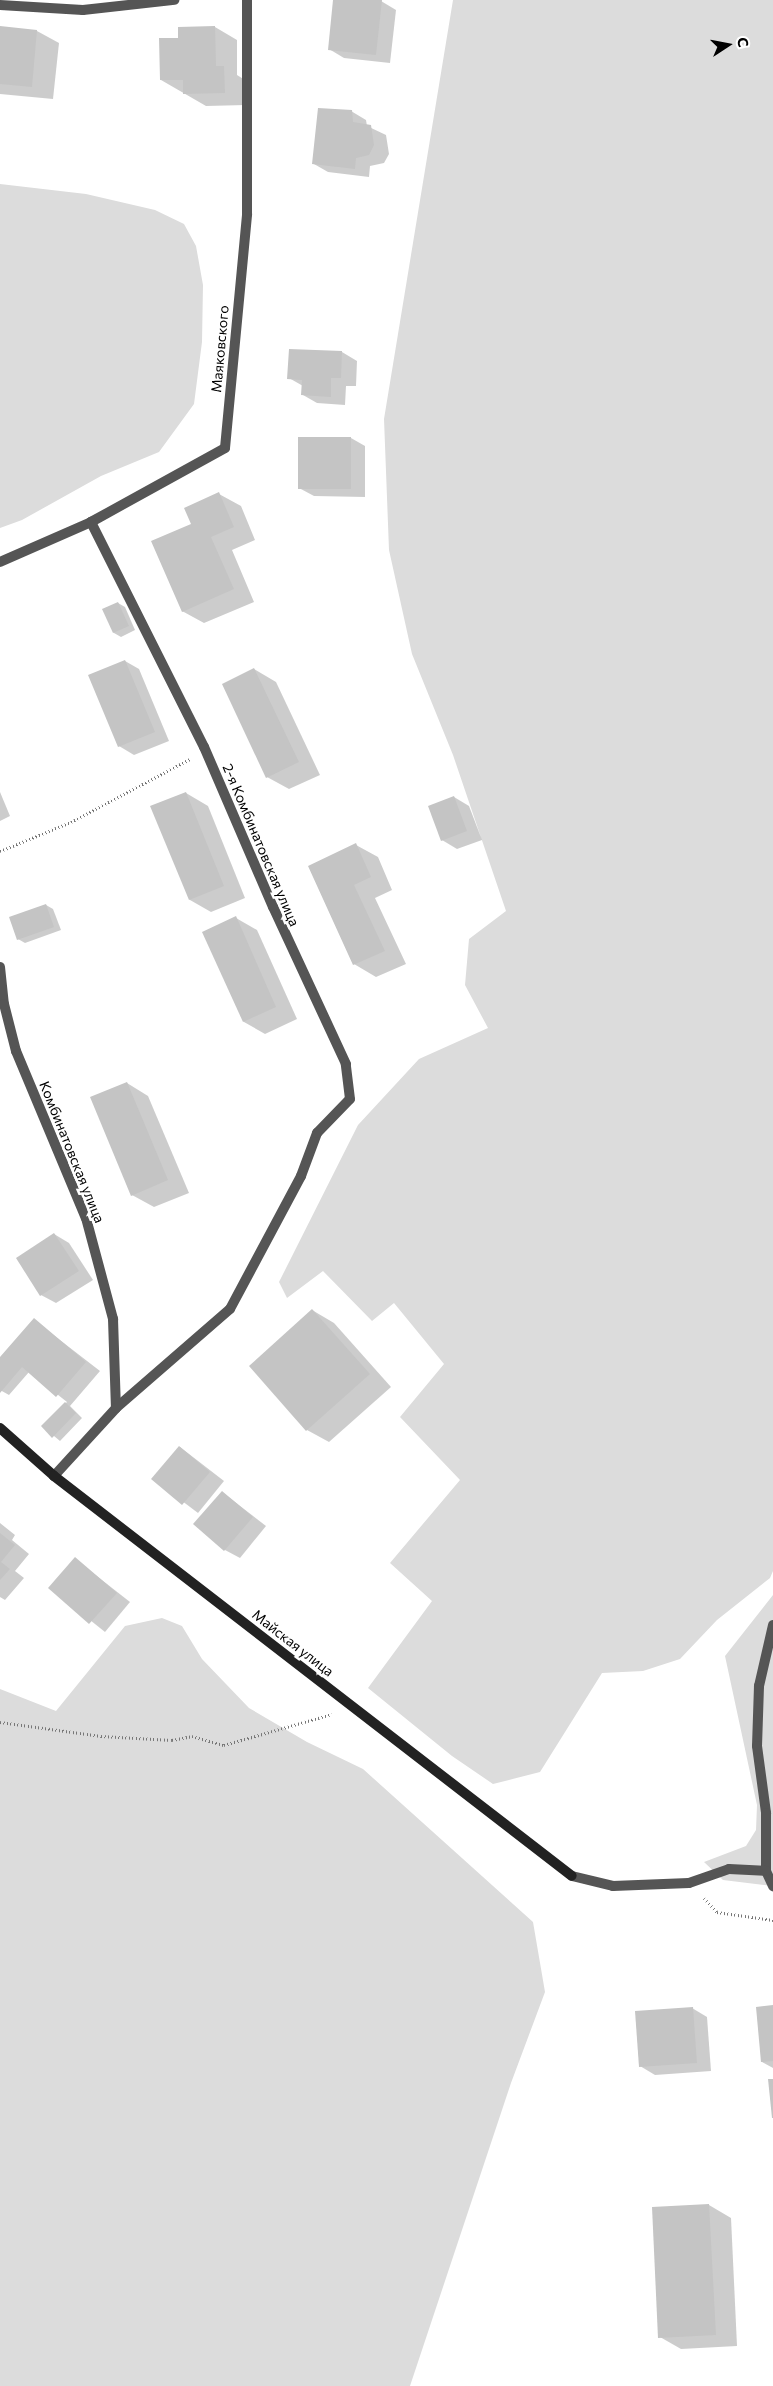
<!DOCTYPE html>
<meta charset="utf-8">
<style>
body{margin:0}
#map{position:relative;width:773px;height:2386px;overflow:hidden;background:#fff;font-family:Commissioner,sans-serif}
div>[style]{position:absolute}
[style*='--x']{left:calc(var(--x)*1px);top:calc(var(--y)*1px);width:calc(var(--w)*1px);rotate:calc(var(--a)*1deg)}
.green>*{inset:0;background:#dcdcdc}
.shadow>*{inset:0;background:#0003}
.building>*{inset:0;background:#c4c4c4}
.path>*{height:3px;margin-top:-1.5px;transform-origin:0;background:repeating-linear-gradient(90deg,#777 0 1px,transparent 0 3.5px)}
.street>*{height:10px;margin:-5px;padding:0 5px;transform-origin:5px;border-radius:5px;background:#555}
.secondary>*{height:10px;margin:-5px;padding:0 5px;transform-origin:5px;border-radius:5px;background:#222}
span{translate:-50% -50%;white-space:nowrap;text-align:center;line-height:1.15;-webkit-text-stroke:5px #fff;paint-order:stroke}
.street-label{font-size:14px;color:#000}
.north{position:absolute;left:703px;top:20px;width:50px;height:50px;-webkit-text-stroke:4px #fff;paint-order:stroke;rotate:79deg;font-size:14px;font-weight:700;line-height:20px;text-align:center;color:#000}
.north::after{content:'';display:block;margin:auto;width:18px;height:22px;background:#000;clip-path:polygon(50% 0,100% 100%,50% 72%,0 100%)}
</style>
<div id="map">
<div class="green">
<div style="clip-path:polygon(453px 0,773px 0,773px 1571px,770px 1578px,717px 1620px,680px 1659px,643px 1671px,602px 1673px,540px 1772px,493px 1784px,452px 1756px,368px 1688px,432px 1601px,390px 1563px,460px 1480px,400px 1417px,444px 1364px,394px 1303px,372px 1321px,323px 1271px,287px 1298px,279px 1282px,358px 1125px,419px 1059px,488px 1028px,465px 985px,469px 939px,506px 911px,453px 755px,412px 654px,389px 550px,384px 419px)"></div>
<div style="clip-path:polygon(0 184px,86px 194px,155px 210px,184px 224px,196px 246px,203px 285px,202px 342px,194px 404px,159px 452px,101px 476px,22px 520px,0 528px)"></div>
<div style="clip-path:polygon(773px 1595px,773px 1886px,723px 1880px,704px 1862px,746px 1846px,756px 1830px,757px 1805px,725px 1656px)"></div>
<div style="clip-path:polygon(162px 1618px,182px 1626px,202px 1659px,249px 1708px,307px 1742px,363px 1769px,533px 1922px,545px 1992px,511px 2083px,410px 2386px,0 2386px,0 1689px,56px 1711px,125px 1626px)"></div>
</div>
<div class="shadow">
<div style="clip-path:polygon(334px 0,381px 1px,396px 10px,390px 63px,344px 58px,329px 49px)"></div>
<div style="clip-path:polygon(0 27px,37px 31px,59px 43px,53px 99px,0 94px)"></div>
<div style="clip-path:polygon(215px 27px,237px 40px,237px 75px,245px 80px,246px 105px,206px 106px,161px 80px,179px 39px)"></div>
<div style="clip-path:polygon(351px 111px,366px 120px,367px 126px,386px 135px,389px 154px,384px 163px,370px 166px,369px 177px,328px 172px,314px 164px)"></div>
<div style="clip-path:polygon(342px 352px,357px 361px,356px 386px,346px 386px,345px 405px,317px 403px,303px 395px,303px 386px,289px 378px)"></div>
<div style="clip-path:polygon(351px 438px,365px 446px,365px 497px,314px 496px,299px 488px)"></div>
<div style="clip-path:polygon(219px 494px,241px 506px,255px 540px,232px 550px,254px 602px,204px 623px,182px 611px,192px 524px)"></div>
<div style="clip-path:polygon(118px 603px,125px 607px,135px 630px,121px 637px,114px 633px,104px 609px)"></div>
<div style="clip-path:polygon(125px 661px,139px 669px,169px 741px,134px 755px,119px 746px)"></div>
<div style="clip-path:polygon(254px 669px,276px 682px,320px 775px,289px 789px,267px 777px)"></div>
<div style="clip-path:polygon(0 792px,10px 816px,0 821px)"></div>
<div style="clip-path:polygon(186px 793px,208px 806px,245px 898px,211px 912px,190px 900px)"></div>
<div style="clip-path:polygon(454px 797px,469px 806px,482px 840px,457px 849px,442px 840px)"></div>
<div style="clip-path:polygon(356px 845px,378px 857px,392px 890px,375px 898px,406px 964px,376px 977px,354px 964px,310px 866px)"></div>
<div style="clip-path:polygon(46px 905px,53px 909px,61px 930px,25px 943px,18px 939px)"></div>
<div style="clip-path:polygon(236px 918px,257px 930px,297px 1019px,265px 1034px,244px 1022px)"></div>
<div style="clip-path:polygon(127px 1083px,148px 1096px,189px 1193px,154px 1207px,132px 1195px)"></div>
<div style="clip-path:polygon(54px 1234px,69px 1243px,93px 1280px,56px 1303px,41px 1295px)"></div>
<div style="clip-path:polygon(312px 1310px,334px 1323px,391px 1387px,329px 1442px,307px 1430px)"></div>
<div style="clip-path:polygon(34px 1320px,100px 1371px,70px 1406px,82px 1418px,60px 1441px,42px 1426px,67px 1402px,29px 1372px,9px 1395px,0 1390px,0 1359px)"></div>
<div style="clip-path:polygon(180px 1447px,224px 1481px,198px 1513px,153px 1479px)"></div>
<div style="clip-path:polygon(222px 1492px,266px 1526px,240px 1558px,225px 1550px)"></div>
<div style="clip-path:polygon(0 1523px,15px 1535px,12px 1540px,29px 1554px,15px 1571px,24px 1578px,5px 1600px,0 1597px)"></div>
<div style="clip-path:polygon(75px 1559px,130px 1602px,105px 1632px,50px 1588px)"></div>
<div style="clip-path:polygon(773px 2007px,773px 2068px,762px 2062px)"></div>
<div style="clip-path:polygon(692px 2008px,707px 2017px,711px 2071px,655px 2075px,640px 2066px)"></div>
<div style="clip-path:polygon(709px 2205px,731px 2218px,737px 2346px,681px 2349px,660px 2337px)"></div>
</div>
<div class="building">
<div style="clip-path:polygon(333px 0,382px 0,376px 55px,328px 50px)"></div>
<div style="clip-path:polygon(0 26px,37px 30px,32px 87px,0 84px)"></div>
<div style="clip-path:polygon(215px 26px,216px 66px,224px 66px,225px 93px,183px 94px,183px 80px,160px 80px,159px 38px,178px 38px,178px 27px)"></div>
<div style="clip-path:polygon(318px 108px,352px 110px,353px 122px,371px 125px,374px 145px,369px 155px,356px 158px,355px 169px,312px 164px)"></div>
<div style="clip-path:polygon(289px 349px,342px 351px,341px 378px,331px 378px,331px 397px,301px 395px,302px 380px,287px 379px)"></div>
<div style="clip-path:polygon(298px 437px,351px 437px,351px 489px,298px 489px)"></div>
<div style="clip-path:polygon(219px 492px,234px 527px,211px 537px,234px 589px,182px 612px,151px 541px,191px 524px,184px 508px)"></div>
<div style="clip-path:polygon(118px 602px,129px 626px,113px 633px,102px 609px)"></div>
<div style="clip-path:polygon(125px 660px,155px 732px,118px 747px,88px 675px)"></div>
<div style="clip-path:polygon(254px 668px,299px 762px,266px 778px,222px 684px)"></div>
<div style="clip-path:polygon(186px 792px,224px 886px,189px 900px,150px 806px)"></div>
<div style="clip-path:polygon(454px 796px,467px 831px,441px 841px,428px 806px)"></div>
<div style="clip-path:polygon(356px 843px,371px 877px,354px 885px,385px 951px,353px 965px,308px 866px)"></div>
<div style="clip-path:polygon(46px 904px,54px 927px,17px 940px,9px 917px)"></div>
<div style="clip-path:polygon(236px 916px,276px 1007px,243px 1022px,202px 932px)"></div>
<div style="clip-path:polygon(127px 1082px,168px 1180px,131px 1196px,90px 1097px)"></div>
<div style="clip-path:polygon(54px 1233px,79px 1271px,40px 1296px,16px 1258px)"></div>
<div style="clip-path:polygon(312px 1309px,370px 1374px,306px 1431px,249px 1366px)"></div>
<div style="clip-path:polygon(34px 1318px,86px 1362px,56px 1397px,22px 1367px,0 1393px,0 1357px)"></div>
<div style="clip-path:polygon(65px 1402px,76px 1413px,52px 1438px,41px 1426px)"></div>
<div style="clip-path:polygon(179px 1446px,210px 1472px,182px 1505px,151px 1479px)"></div>
<div style="clip-path:polygon(222px 1491px,253px 1517px,224px 1551px,193px 1524px)"></div>
<div style="clip-path:polygon(0 1533px,15px 1545px,1px 1562px,10px 1569px,0 1580px)"></div>
<div style="clip-path:polygon(75px 1557px,117px 1593px,89px 1624px,48px 1588px)"></div>
<div style="clip-path:polygon(773px 2005px,773px 2061px,761px 2062px,756px 2007px)"></div>
<div style="clip-path:polygon(693px 2007px,697px 2063px,639px 2067px,635px 2011px)"></div>
<div style="clip-path:polygon(768px 2079px,773px 2079px,773px 2118px,772px 2118px)"></div>
<div style="clip-path:polygon(709px 2204px,716px 2335px,658px 2338px,652px 2207px)"></div>
</div>
<div class="path">
<div style="--x:0;--y:851;--w:77;--a:-22.2"></div>
<div style="--x:71;--y:822;--w:135;--a:-27.9"></div>
<div style="--x:0;--y:1722;--w:102;--a:7.9"></div>
<div style="--x:101;--y:1736;--w:71;--a:3.2"></div>
<div style="--x:172;--y:1740;--w:20;--a:-11"></div>
<div style="--x:192;--y:1736;--w:33;--a:16"></div>
<div style="--x:224;--y:1745;--w:112;--a:-16"></div>
<div style="--x:704;--y:1898;--w:19;--a:47"></div>
<div style="--x:717;--y:1912;--w:57;--a:8.1"></div>
</div>
<div class="street">
<div style="--x:0;--y:5;--w:83;--a:3.4"></div>
<div style="--x:83;--y:10;--w:92;--a:-6.3"></div>
<div style="--x:0;--y:562;--w:99;--a:-23.7"></div>
<div style="--x:91;--y:522;--w:153;--a:-28.9"></div>
<div style="--x:225;--y:448;--w:235;--a:-84.6"></div>
<div style="--x:247;--y:214;--w:214;--a:-90"></div>
<div style="--x:0;--y:967;--w:37;--a:84"></div>
<div style="--x:4;--y:1004;--w:49;--a:75.7"></div>
<div style="--x:16;--y:1051;--w:181;--a:67.3"></div>
<div style="--x:86;--y:1218;--w:105;--a:75"></div>
<div style="--x:113;--y:1319;--w:89;--a:88.1"></div>
<div style="--x:54;--y:1476;--w:92;--a:-47.6"></div>
<div style="--x:116;--y:1408;--w:151;--a:-41"></div>
<div style="--x:230;--y:1309;--w:151;--a:-61.9"></div>
<div style="--x:301;--y:1176;--w:46;--a:-69.6"></div>
<div style="--x:317;--y:1133;--w:47;--a:-45.9"></div>
<div style="--x:350;--y:1099;--w:35;--a:-97"></div>
<div style="--x:346;--y:1064;--w:173;--a:-114.9"></div>
<div style="--x:273;--y:907;--w:174;--a:-113.3"></div>
<div style="--x:204;--y:747;--w:252;--a:-116.7"></div>
<div style="--x:773;--y:1625;--w:63;--a:102.9"></div>
<div style="--x:759;--y:1686;--w:60;--a:91.9"></div>
<div style="--x:757;--y:1746;--w:68;--a:82.3"></div>
<div style="--x:766;--y:1813;--w:58;--a:90"></div>
<div style="--x:766;--y:1871;--w:17;--a:65"></div>
<div style="--x:572;--y:1876;--w:42;--a:13.7"></div>
<div style="--x:613;--y:1886;--w:76;--a:-2.3"></div>
<div style="--x:689;--y:1883;--w:42;--a:-19.3"></div>
<div style="--x:729;--y:1869;--w:37;--a:3"></div>
</div>
<div class="secondary">
<div style="--x:0;--y:1428;--w:72;--a:41.6"></div>
<div style="--x:54;--y:1476;--w:654;--a:37.68"></div>
</div>
<div class="street-label">
<span style="left:220px;top:349px;rotate:-85deg">Маяковского</span>
<span style="left:261px;top:845px;rotate:67deg">2-я Комбинатовская улица</span>
<span style="left:72px;top:1152px;rotate:68deg">Комбинатовская улица</span>
<span style="left:293px;top:1643px;rotate:38deg">Майская улица</span>
</div>
<div class="north">С</div>
</div>
